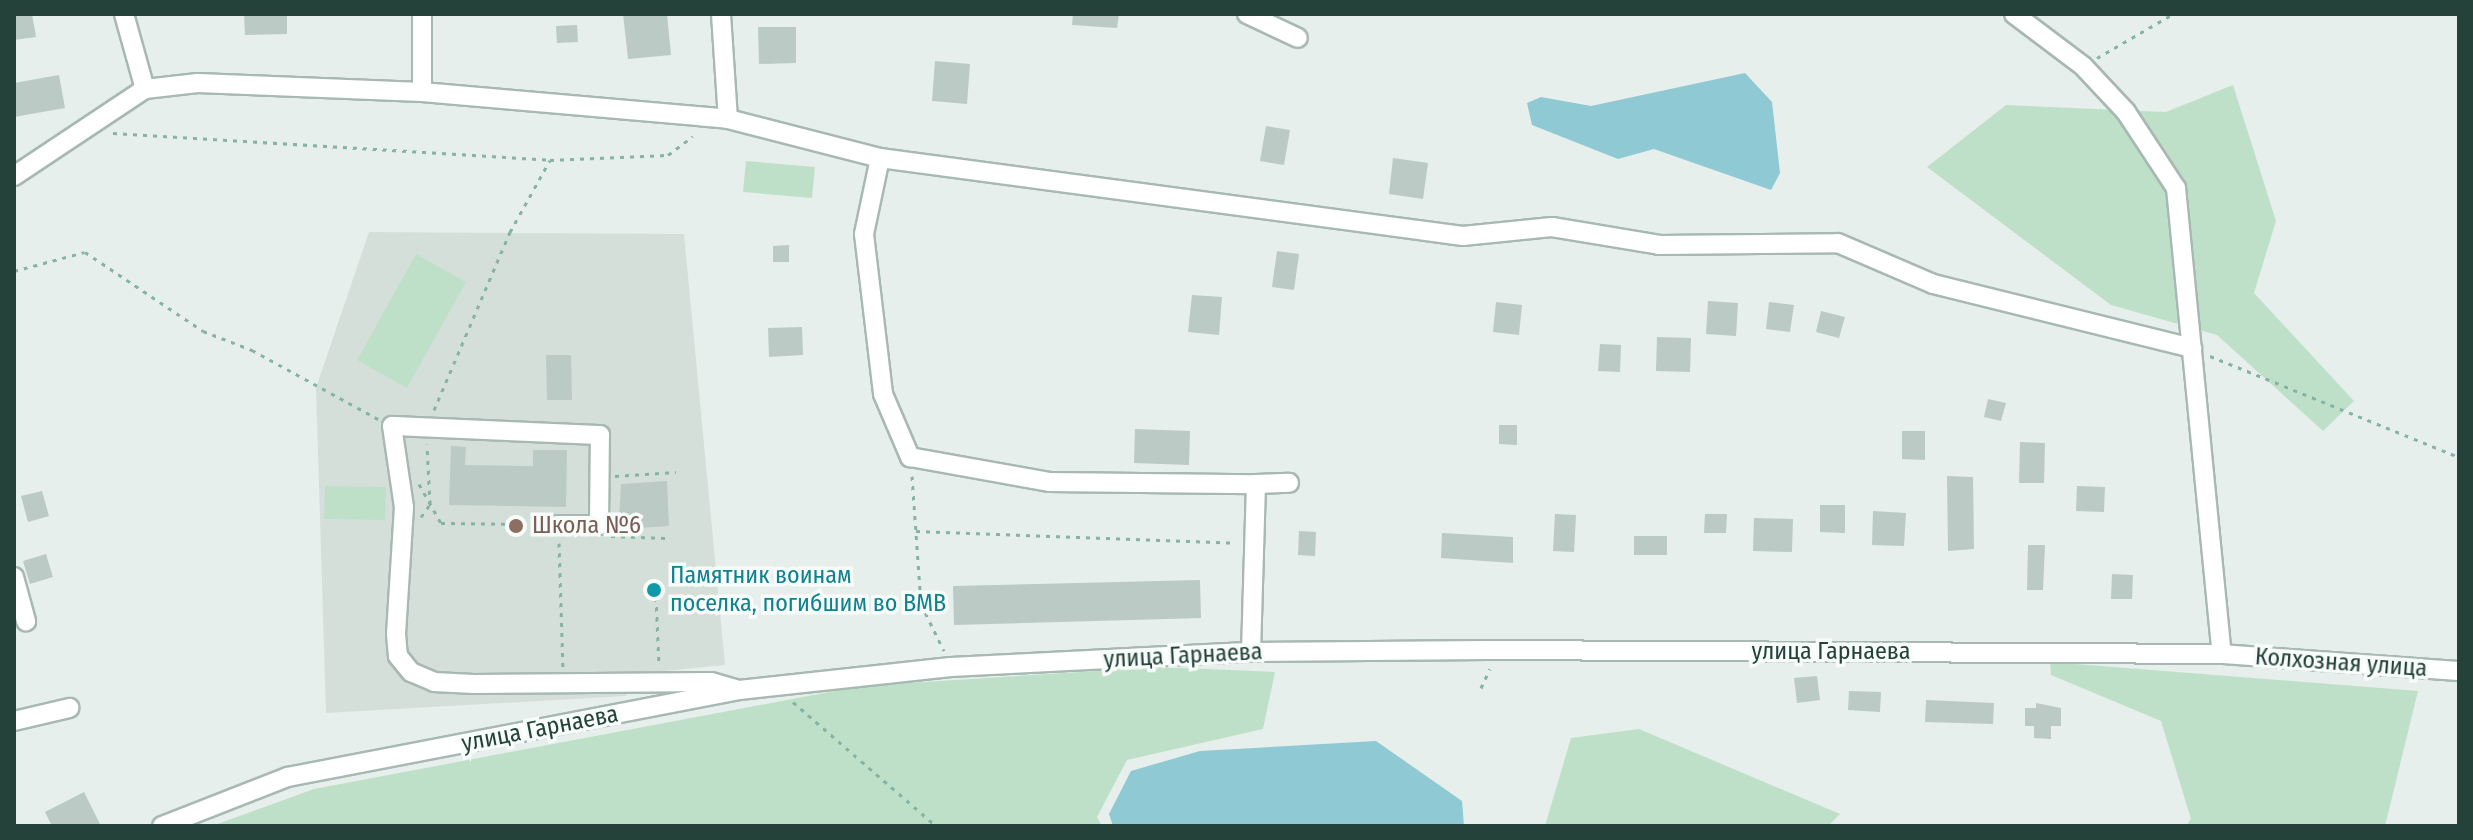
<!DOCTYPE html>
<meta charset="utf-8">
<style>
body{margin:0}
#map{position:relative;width:2473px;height:840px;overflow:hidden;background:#e6efeb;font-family:"Fira Sans Condensed",sans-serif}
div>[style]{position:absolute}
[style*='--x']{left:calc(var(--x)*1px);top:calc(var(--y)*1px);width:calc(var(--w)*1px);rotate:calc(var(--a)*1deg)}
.built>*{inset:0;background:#d4dfda}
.green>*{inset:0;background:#bfe0c8}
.water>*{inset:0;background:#8ec9d4}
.building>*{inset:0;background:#bbcac4}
.path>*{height:3px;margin-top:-1.5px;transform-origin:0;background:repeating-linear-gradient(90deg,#86b3a5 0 4px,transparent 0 10px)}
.roads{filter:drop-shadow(2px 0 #a8b8b2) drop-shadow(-2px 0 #a8b8b2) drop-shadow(0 2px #a8b8b2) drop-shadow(0 -2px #a8b8b2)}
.minor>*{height:18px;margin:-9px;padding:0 9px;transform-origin:9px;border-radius:9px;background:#fff}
.dots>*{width:22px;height:22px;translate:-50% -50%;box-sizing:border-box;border:4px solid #f7fbf9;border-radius:50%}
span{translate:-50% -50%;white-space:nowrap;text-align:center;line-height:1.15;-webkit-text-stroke:7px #f7fbf9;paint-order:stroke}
.education-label{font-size:24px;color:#785e54}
.left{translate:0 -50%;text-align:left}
.culture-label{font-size:24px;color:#0d838f}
.street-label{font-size:24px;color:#24423a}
.frame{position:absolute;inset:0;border:16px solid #24423a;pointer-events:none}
</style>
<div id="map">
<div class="built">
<div style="clip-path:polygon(369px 232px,684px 234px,725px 665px,633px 674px,626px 696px,326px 713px,316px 388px)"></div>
</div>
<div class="green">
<div style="clip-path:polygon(2233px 85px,2276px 221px,2254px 293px,2354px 401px,2323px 431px,2217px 335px,2111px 305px,1927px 167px,2006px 105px,2166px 112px)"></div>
<div style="clip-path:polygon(746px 161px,815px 167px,812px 198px,743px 192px)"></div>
<div style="clip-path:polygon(416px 254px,466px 282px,407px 388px,357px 360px)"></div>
<div style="clip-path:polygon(325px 486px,386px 487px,385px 520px,324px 519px)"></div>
<div style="clip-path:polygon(2050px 662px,2418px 691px,2385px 826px,2186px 826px,2191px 819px,2161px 721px,2051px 675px)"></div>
<div style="clip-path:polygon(1159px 667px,1275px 672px,1263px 729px,1127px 760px,1097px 817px,1102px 826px,212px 826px,314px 789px,861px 686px)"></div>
<div style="clip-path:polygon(1639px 729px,1840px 814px,1828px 826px,1545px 826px,1571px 738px)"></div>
</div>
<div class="water">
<div style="clip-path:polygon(1745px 73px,1772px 102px,1780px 173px,1771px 190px,1654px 149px,1618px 159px,1532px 125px,1527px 103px,1541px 97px,1591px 106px)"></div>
<div style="clip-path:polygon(1376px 741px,1462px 801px,1464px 826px,1113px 826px,1109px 814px,1131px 771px,1200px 751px)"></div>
</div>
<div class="building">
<div style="clip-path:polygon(14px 14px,32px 14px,36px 37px,14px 40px)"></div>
<div style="clip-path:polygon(244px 14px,287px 14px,287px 34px,245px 35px)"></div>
<div style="clip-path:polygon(623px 14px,667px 14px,671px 55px,628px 59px)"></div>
<div style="clip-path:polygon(1073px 14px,1119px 14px,1117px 28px,1072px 25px)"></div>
<div style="clip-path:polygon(577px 25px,578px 42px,557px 43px,556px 26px)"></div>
<div style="clip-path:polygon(758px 27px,796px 27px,796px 63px,759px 64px)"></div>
<div style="clip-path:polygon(935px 61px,970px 64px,967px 104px,932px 101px)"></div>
<div style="clip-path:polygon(59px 75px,65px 108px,14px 117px,14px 83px)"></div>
<div style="clip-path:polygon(1266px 126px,1290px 130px,1284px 165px,1260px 161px)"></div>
<div style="clip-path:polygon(1393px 158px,1428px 163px,1423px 199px,1389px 194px)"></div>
<div style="clip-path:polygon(789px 245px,789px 262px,773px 262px,773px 246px)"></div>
<div style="clip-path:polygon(1277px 251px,1299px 254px,1294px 290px,1272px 287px)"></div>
<div style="clip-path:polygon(1192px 295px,1222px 297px,1219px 335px,1188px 332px)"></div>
<div style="clip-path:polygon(1708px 301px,1738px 303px,1736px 336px,1706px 334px)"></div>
<div style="clip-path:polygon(1496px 302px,1522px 305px,1519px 335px,1493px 332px)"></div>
<div style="clip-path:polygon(1769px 302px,1794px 305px,1790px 332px,1766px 329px)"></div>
<div style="clip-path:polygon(1821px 311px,1845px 317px,1839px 338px,1816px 332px)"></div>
<div style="clip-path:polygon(802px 327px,803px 355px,769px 357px,768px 328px)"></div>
<div style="clip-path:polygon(1657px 337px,1691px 338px,1690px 372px,1656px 371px)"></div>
<div style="clip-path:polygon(1600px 344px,1621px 345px,1620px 372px,1598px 371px)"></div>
<div style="clip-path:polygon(546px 355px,571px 355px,572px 400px,547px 400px)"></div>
<div style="clip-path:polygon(1988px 399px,2006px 403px,2001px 421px,1984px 417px)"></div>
<div style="clip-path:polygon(1499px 425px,1517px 425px,1517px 445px,1499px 444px)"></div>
<div style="clip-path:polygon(1135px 429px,1190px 431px,1189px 465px,1134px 463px)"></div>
<div style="clip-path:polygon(1902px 431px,1925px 431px,1925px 460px,1902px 459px)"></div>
<div style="clip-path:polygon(2020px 442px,2045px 443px,2044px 483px,2019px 483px)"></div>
<div style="clip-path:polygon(451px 446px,466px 447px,465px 465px,533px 466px,533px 450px,567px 450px,566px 507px,449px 505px)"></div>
<div style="clip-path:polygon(1947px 476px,1973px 477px,1974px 549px,1948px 551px)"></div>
<div style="clip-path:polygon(667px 481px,669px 526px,624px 529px,623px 519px,619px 520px,621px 484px)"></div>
<div style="clip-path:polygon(2077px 486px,2105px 487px,2104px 512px,2076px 511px)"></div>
<div style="clip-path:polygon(42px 491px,49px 516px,28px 522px,21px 496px)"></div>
<div style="clip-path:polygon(1820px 505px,1845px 505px,1845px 533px,1820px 532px)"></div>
<div style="clip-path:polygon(1873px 511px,1906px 513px,1904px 546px,1872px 545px)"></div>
<div style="clip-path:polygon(1555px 514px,1576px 515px,1574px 552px,1553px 551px)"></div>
<div style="clip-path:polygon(1705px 514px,1727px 514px,1726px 533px,1704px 533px)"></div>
<div style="clip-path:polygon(1754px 518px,1793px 519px,1792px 552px,1753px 551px)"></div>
<div style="clip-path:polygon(1299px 531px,1316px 532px,1315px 556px,1298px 555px)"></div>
<div style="clip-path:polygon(1442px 533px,1513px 537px,1513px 563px,1441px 558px)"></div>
<div style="clip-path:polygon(1634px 536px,1667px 536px,1667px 555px,1634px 555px)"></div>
<div style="clip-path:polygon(2028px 545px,2045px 545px,2043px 590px,2027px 590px)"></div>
<div style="clip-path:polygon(46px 554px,53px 577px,30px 584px,23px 561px)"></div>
<div style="clip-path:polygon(2112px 574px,2133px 575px,2132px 599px,2111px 599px)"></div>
<div style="clip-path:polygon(1200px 580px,1201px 618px,954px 625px,953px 586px)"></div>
<div style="clip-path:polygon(1817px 676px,1820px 700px,1797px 703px,1794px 678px)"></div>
<div style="clip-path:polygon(1849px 691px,1881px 692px,1880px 712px,1848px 710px)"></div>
<div style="clip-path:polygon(1926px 700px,1994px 703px,1993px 724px,1925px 722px)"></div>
<div style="clip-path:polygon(2036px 703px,2061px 708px,2061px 726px,2051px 726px,2051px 739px,2034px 738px,2034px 726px,2025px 726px,2025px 708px,2036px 708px)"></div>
<div style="clip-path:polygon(84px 792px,101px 826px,52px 826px,45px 812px)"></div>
</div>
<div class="path">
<div style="--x:2097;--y:58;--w:88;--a:-30.1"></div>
<div style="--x:113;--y:133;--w:438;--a:3.5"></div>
<div style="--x:550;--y:160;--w:118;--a:-2.4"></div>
<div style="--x:668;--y:155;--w:31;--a:-37"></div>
<div style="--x:14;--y:271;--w:73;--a:-15"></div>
<div style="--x:85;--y:252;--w:142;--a:33.8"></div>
<div style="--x:203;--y:331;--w:53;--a:21.2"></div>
<div style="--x:252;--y:350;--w:144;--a:28.7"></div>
<div style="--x:2210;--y:356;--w:269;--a:22.1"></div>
<div style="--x:434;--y:410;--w:194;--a:-66.9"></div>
<div style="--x:510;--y:232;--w:82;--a:-60.9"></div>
<div style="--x:615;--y:476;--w:61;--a:-3.8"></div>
<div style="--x:912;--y:476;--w:128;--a:86"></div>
<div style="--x:921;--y:604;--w:52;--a:63.9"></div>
<div style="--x:419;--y:484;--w:45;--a:60.6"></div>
<div style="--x:441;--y:523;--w:100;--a:0.6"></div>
<div style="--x:421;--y:517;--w:16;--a:-55"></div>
<div style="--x:430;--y:504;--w:60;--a:-92.9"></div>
<div style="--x:916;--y:531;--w:320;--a:2.1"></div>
<div style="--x:611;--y:536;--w:55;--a:2.1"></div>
<div style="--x:559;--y:543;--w:124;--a:88.2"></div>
<div style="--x:656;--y:597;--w:68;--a:87.5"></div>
<div style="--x:1481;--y:688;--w:21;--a:-65"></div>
<div style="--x:793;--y:702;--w:189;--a:40.9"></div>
</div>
<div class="roads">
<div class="minor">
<div style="--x:124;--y:14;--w:78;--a:74.4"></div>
<div style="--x:721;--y:14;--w:105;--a:86.2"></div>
<div style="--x:1247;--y:14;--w:56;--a:25.2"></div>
<div style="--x:2014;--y:14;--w:86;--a:37"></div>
<div style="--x:2083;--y:66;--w:63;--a:46.9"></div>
<div style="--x:2126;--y:112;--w:91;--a:56.7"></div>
<div style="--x:2176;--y:188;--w:468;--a:84.4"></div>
<div style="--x:422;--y:92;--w:78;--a:-90"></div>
<div style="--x:880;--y:158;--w:78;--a:101.9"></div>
<div style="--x:864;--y:234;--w:161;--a:83.2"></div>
<div style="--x:883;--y:394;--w:69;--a:66.8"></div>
<div style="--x:910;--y:457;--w:141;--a:10.2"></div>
<div style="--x:1049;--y:482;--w:207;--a:0.6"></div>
<div style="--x:1256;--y:484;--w:168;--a:91.7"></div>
<div style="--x:14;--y:176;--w:157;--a:-33.6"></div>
<div style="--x:145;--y:89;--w:53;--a:-6.5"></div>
<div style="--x:198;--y:83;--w:224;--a:2.3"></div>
<div style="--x:422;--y:92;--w:307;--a:5"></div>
<div style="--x:728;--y:119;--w:157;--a:14.4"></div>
<div style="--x:880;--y:158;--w:588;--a:7.62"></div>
<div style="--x:1463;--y:236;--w:89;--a:-5.8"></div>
<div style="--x:1552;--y:227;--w:109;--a:9.5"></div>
<div style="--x:1659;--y:245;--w:179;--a:-0.6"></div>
<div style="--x:1838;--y:243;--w:103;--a:23.3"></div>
<div style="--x:1933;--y:284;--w:267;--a:13.9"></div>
<div style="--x:1256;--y:484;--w:33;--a:-2"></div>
<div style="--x:558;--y:525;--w:41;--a:0"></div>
<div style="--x:599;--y:525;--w:90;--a:-89.4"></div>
<div style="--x:600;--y:435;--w:208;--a:-177.5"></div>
<div style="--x:392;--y:426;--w:82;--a:81.6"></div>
<div style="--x:404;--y:507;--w:127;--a:93.6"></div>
<div style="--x:396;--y:634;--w:22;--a:85"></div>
<div style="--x:398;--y:656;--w:21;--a:51"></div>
<div style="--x:411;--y:672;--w:25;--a:23"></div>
<div style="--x:434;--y:682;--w:40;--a:2.9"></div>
<div style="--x:474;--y:684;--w:237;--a:-0.5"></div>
<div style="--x:711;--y:682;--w:26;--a:16"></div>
<div style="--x:14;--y:577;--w:46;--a:74.7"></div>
<div style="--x:14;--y:721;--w:57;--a:-13.3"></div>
<div style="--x:162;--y:826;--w:135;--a:-21.3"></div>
<div style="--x:288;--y:777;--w:459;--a:-10.9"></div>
<div style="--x:739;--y:690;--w:213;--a:-6.2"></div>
<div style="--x:951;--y:667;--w:300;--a:-2.9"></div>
<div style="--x:1251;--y:652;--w:236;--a:-0.5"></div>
<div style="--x:1487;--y:650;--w:735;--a:0.31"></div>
<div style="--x:2222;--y:654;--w:238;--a:4.1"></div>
</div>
</div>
<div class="dots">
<div style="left:516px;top:526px;background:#8d6e63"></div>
<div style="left:654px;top:590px;background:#0f9aa8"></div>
</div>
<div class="education-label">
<span class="left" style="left:532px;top:526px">Школа №6</span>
</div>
<div class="culture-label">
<span class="left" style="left:670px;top:590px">Памятник воинам<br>поселка, погибшим во ВМВ</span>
</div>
<div class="street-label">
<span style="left:1831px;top:652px">улица Гарнаева</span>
<span style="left:1183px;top:656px;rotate:-3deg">улица Гарнаева</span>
<span style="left:2341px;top:663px;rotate:4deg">Колхозная улица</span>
<span style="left:540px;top:729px;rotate:-11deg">улица Гарнаева</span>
</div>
<div class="frame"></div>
</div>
